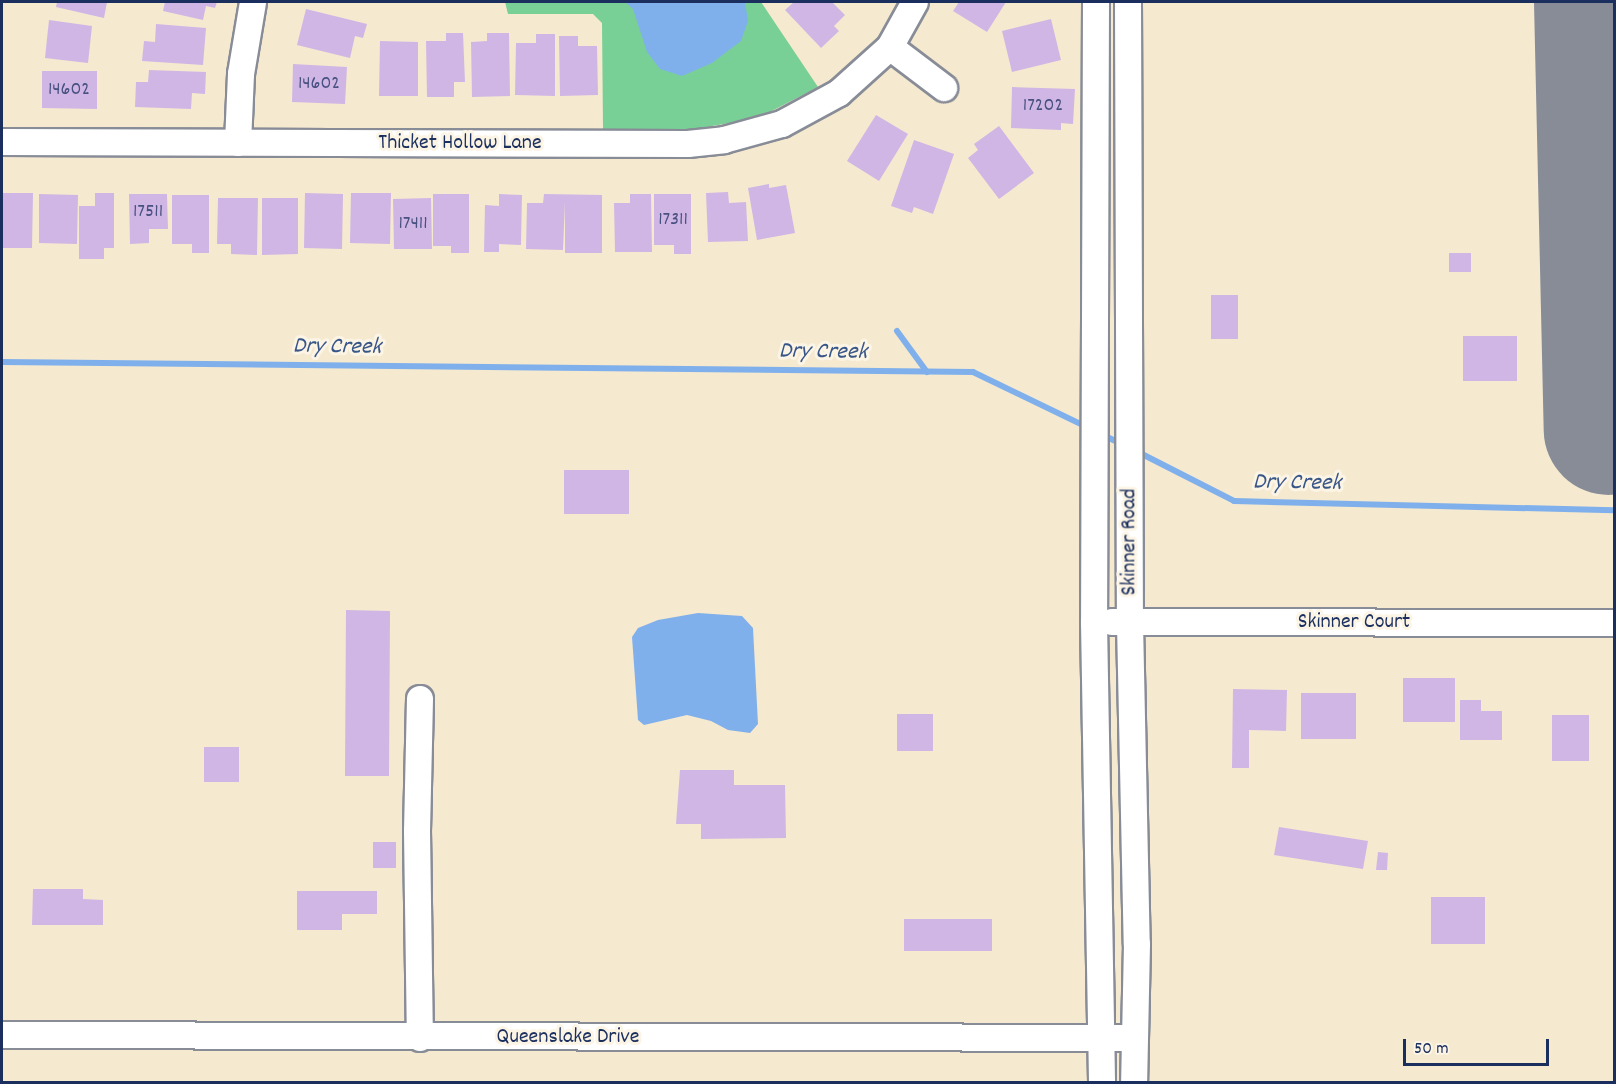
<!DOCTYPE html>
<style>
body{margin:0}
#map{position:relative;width:1616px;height:1084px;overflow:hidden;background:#f5e9d0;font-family:Dekko,sans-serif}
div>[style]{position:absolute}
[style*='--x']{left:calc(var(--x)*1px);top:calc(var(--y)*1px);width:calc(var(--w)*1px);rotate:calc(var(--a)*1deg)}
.green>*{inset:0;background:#78d096}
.water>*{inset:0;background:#80b0eb}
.stream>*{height:6px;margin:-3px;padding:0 3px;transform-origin:3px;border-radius:3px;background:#80b0eb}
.runway>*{height:130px;margin:-65px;padding:0 65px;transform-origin:65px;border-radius:65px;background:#888c97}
.building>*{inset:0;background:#d0b6e5}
.roads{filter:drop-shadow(2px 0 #888c97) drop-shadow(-2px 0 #888c97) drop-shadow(0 2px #888c97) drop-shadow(0 -2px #888c97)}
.minor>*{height:26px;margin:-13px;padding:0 13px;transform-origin:13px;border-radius:13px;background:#fff}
span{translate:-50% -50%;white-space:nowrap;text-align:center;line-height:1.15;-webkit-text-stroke:6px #fcf5e5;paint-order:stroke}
.number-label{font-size:20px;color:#485180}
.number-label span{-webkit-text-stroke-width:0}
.street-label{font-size:22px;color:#1b2f5e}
.water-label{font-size:24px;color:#395688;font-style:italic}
.frame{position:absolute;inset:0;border:3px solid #1b2f5e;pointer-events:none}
.scale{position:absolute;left:1403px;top:1039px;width:146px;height:27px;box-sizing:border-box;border:3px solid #1b2f5e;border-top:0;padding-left:8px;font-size:18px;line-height:21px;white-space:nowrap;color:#1b2f5e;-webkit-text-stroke:4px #fcf5e5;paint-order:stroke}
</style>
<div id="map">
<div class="green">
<div style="clip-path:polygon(505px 2px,761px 2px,818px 87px,758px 118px,695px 129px,603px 129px,602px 23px,593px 14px,508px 14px)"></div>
</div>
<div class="water">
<div style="clip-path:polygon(625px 2px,745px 2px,748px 21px,741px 41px,712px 63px,682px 76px,660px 69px,647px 52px,633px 9px)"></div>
<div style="clip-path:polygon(698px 613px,742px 616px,753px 628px,758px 724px,750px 733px,728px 730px,711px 721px,687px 715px,644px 725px,638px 720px,632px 637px,638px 628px,658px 620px)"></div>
</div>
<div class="stream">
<div style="--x:897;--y:331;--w:51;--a:53.8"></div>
<div style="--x:2;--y:362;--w:971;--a:0.59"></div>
<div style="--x:973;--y:372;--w:129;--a:25.8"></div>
<div style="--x:1101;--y:434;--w:25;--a:26"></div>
<div style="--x:1136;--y:451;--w:110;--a:27"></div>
<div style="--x:1234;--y:501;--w:380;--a:1.4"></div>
</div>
<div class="runway">
<div style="--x:1599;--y:2;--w:428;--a:88.7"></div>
</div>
<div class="building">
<div style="clip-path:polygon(57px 2px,107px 2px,104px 18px,56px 7px)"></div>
<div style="clip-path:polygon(165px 2px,217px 2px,215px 8px,206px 6px,203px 20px,163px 11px)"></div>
<div style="clip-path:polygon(794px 2px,832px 2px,845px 15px,834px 26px,839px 31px,821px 48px,785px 10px)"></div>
<div style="clip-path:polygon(959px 2px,1006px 2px,987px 32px,953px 11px)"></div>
<div style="clip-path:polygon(306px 9px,367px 24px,363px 38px,355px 36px,350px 58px,297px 45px)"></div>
<div style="clip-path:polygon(1051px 19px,1061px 60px,1012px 72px,1002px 31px)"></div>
<div style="clip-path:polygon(49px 20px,92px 26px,88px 63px,45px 58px)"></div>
<div style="clip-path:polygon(156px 24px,206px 28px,203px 65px,142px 61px,144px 41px,155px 42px)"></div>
<div style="clip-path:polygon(446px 33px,463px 33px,465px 82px,454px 82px,454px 97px,427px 97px,426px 41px,446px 41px)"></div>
<div style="clip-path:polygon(487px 33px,509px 33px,510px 96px,472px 97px,471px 42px,487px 41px)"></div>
<div style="clip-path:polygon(536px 34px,555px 34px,555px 96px,515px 95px,516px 43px,536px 43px)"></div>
<div style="clip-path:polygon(559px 36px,578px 36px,578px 46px,597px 46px,598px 95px,560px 96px)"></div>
<div style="clip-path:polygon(380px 41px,418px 42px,418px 96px,379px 96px)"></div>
<div style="clip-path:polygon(293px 64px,347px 67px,345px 104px,292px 102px)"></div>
<div style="clip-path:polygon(149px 70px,206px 72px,205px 94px,192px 93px,191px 109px,135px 107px,136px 82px,148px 82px)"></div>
<div style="clip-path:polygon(42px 71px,97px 71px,97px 109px,42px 108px)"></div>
<div style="clip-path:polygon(1012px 87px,1075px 89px,1073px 124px,1061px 123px,1061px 130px,1011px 128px)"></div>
<div style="clip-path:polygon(876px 115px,908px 134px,879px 181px,847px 161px)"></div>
<div style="clip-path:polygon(999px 126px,1034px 173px,999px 199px,968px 158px,978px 150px,974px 144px)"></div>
<div style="clip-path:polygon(914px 140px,954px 154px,933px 214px,914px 207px,912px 213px,891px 206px)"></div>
<div style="clip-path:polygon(769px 184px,769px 188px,786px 185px,795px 233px,757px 240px,748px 188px)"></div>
<div style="clip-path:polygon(728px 192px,729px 203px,746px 202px,748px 241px,708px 242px,706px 193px)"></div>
<div style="clip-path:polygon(2px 193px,33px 193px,32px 248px,2px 248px)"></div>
<div style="clip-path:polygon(95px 193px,114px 193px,114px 248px,104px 248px,104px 259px,79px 259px,79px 206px,95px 206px)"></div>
<div style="clip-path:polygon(305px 193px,343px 194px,342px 249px,304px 248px)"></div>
<div style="clip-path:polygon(351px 193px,391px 193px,390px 244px,350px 243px)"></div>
<div style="clip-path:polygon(39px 194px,78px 195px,77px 244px,39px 243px)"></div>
<div style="clip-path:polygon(129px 194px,167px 194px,168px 229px,149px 229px,149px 243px,130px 244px)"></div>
<div style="clip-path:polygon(433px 194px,469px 194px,469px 253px,451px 253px,451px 246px,433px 246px)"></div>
<div style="clip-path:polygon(499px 194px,522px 195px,521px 245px,499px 244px,499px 252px,484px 252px,485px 205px,499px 206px)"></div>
<div style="clip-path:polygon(544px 194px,602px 195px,602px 253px,565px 253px,565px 202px,563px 250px,526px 249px,527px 203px,543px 203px)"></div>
<div style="clip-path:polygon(630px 194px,651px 194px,652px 252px,615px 252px,614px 203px,630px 203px)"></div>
<div style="clip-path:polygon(654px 194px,691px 194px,691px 254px,674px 254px,674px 245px,654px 245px)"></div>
<div style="clip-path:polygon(172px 195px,209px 195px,209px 253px,192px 253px,192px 244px,172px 244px)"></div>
<div style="clip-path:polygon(218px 198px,258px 198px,257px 255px,231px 254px,231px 244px,217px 244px)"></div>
<div style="clip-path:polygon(262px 198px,298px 198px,298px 254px,262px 255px)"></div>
<div style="clip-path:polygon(431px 198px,432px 249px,394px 249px,393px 199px)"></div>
<div style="clip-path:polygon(1449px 253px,1471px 253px,1471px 272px,1449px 272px)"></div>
<div style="clip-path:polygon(1211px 295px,1238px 295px,1238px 339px,1211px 339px)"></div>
<div style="clip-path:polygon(1463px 336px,1517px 336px,1517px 381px,1463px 381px)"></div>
<div style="clip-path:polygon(564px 470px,629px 470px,629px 514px,564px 514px)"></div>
<div style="clip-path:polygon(346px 610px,390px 611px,389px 776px,345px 776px)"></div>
<div style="clip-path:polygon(1403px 678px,1455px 678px,1455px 722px,1403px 722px)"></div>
<div style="clip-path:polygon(1233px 689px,1287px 690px,1286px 731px,1249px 730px,1249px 768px,1232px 768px)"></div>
<div style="clip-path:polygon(1301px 693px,1356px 693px,1356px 739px,1301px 739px)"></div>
<div style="clip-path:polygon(1460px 700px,1481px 700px,1481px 711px,1502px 711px,1502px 740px,1460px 740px)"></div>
<div style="clip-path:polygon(897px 714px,933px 714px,933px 751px,897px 751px)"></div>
<div style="clip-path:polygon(1552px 715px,1589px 715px,1589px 761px,1552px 761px)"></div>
<div style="clip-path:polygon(204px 747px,239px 747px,239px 782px,204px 782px)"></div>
<div style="clip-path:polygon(680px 770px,734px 770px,734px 785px,785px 785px,786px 838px,701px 839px,701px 824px,676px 824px)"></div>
<div style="clip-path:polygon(1279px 827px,1368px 841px,1363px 869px,1274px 855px)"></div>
<div style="clip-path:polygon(373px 842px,396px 842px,396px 868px,373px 868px)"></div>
<div style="clip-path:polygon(1378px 852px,1388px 853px,1387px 870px,1376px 870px)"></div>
<div style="clip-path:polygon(33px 889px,83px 889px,83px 899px,103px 900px,103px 925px,32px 925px)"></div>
<div style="clip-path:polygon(297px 891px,377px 891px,377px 914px,342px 914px,342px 930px,297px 930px)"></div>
<div style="clip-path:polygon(1431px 897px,1485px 897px,1485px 944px,1431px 944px)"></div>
<div style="clip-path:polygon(904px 919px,992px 919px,992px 951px,904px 951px)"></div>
</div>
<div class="roads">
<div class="minor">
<div style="--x:1096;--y:2;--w:620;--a:90.18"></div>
<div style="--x:1094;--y:622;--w:460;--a:89"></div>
<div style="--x:1128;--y:2;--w:621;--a:89.82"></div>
<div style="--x:1130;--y:623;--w:321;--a:88.8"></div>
<div style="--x:1137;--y:944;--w:138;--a:91.2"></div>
<div style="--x:890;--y:47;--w:68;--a:37.2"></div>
<div style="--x:2;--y:142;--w:686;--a:0.17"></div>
<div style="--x:688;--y:144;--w:36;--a:-6"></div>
<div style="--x:724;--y:140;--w:60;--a:-15.4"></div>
<div style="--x:782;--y:124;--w:65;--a:-28.5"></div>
<div style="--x:839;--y:93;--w:69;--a:-42"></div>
<div style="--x:890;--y:47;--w:51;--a:-60.9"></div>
<div style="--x:238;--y:143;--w:69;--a:-87.5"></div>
<div style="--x:241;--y:74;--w:73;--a:-80.5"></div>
<div style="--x:1112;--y:622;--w:502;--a:0.11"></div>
<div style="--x:420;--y:699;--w:132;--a:91.3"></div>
<div style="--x:417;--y:831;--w:207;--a:89.2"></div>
<div style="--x:2;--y:1035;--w:1132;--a:0.15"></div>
</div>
</div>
<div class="number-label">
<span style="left:319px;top:84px">14602</span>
<span style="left:69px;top:90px">14602</span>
<span style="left:1043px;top:106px">17202</span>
<span style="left:148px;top:212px">17511</span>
<span style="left:673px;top:220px">17311</span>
<span style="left:413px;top:224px">17411</span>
</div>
<div class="street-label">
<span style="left:460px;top:144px">Thicket Hollow Lane</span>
<span style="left:1130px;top:542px;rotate:-90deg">Skinner Road</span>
<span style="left:1354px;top:623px">Skinner Court</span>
<span style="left:568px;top:1038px">Queenslake Drive</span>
</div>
<div class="water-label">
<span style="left:337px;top:348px;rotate:1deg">Dry Creek</span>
<span style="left:823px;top:353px;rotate:1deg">Dry Creek</span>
<span style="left:1297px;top:484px;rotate:1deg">Dry Creek</span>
</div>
<div class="frame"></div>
<div class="scale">50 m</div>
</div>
